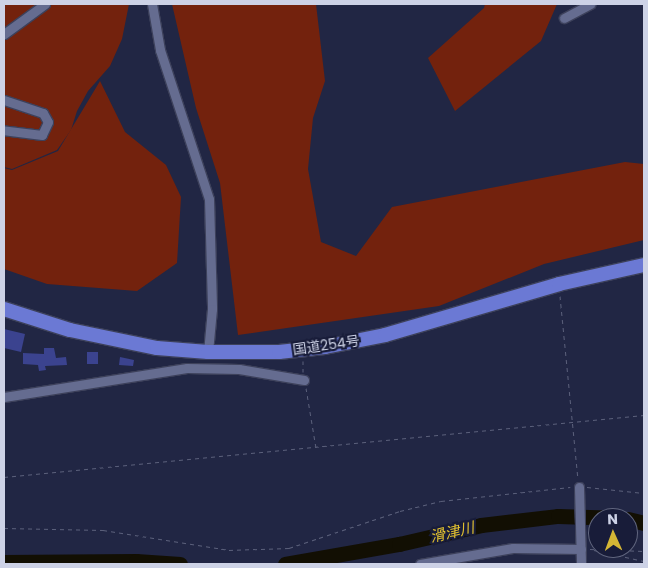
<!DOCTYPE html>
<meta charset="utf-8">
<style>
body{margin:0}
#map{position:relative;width:648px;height:568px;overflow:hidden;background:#212644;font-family:Poppins,"Noto Sans JP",sans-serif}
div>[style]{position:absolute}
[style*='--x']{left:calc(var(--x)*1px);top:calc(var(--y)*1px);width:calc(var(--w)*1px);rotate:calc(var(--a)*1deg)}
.green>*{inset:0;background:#73220d}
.river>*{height:15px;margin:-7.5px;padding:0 7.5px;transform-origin:7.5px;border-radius:7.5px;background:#120f03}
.building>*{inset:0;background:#3b438f}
.path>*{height:1px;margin-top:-0.5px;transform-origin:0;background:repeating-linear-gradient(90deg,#5b607b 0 4px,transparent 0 8px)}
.roads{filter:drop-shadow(1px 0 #3d415b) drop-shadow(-1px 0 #3d415b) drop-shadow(0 1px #3d415b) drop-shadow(0 -1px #3d415b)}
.minor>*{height:9px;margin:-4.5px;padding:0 4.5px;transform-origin:4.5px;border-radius:4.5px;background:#656c90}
.highway>*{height:14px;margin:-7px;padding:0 7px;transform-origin:7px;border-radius:7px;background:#6b79d4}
span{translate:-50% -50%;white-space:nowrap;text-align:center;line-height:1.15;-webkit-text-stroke:4.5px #181c39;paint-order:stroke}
.street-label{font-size:14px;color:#cdd2e6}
.water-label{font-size:15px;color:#e2c12f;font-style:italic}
.frame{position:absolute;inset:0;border:5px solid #cdd2e6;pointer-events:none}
.north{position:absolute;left:588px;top:508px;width:50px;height:50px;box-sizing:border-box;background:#181c39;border:1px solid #60657e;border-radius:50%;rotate:358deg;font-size:14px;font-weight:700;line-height:20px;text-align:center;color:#cdd2e6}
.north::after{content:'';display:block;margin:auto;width:18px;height:22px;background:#d4b635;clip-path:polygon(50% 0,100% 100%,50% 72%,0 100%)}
</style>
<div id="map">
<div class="green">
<div style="clip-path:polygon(4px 4px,129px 4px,122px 39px,110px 66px,88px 91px,77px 111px,71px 130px,57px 150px,12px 169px,4px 167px)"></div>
<div style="clip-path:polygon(172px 4px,316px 4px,325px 81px,313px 118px,308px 169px,321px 242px,356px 256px,392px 207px,625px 162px,644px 164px,644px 240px,544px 264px,439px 306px,238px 335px,220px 183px,196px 108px)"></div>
<div style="clip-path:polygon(485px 4px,557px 4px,541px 41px,455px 111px,428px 58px,484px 8px)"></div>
<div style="clip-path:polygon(100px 81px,125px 132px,166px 165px,181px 197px,177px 263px,137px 291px,47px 284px,4px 269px,4px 168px,12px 170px,58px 151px)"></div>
</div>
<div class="river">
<div style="--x:628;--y:519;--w:16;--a:14"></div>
<div style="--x:4;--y:562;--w:132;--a:-0.4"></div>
<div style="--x:136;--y:561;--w:44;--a:3.9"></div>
<div style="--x:285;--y:564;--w:116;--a:-10"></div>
<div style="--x:399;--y:544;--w:84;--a:-13"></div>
<div style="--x:481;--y:525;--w:78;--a:-6.7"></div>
<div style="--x:558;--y:516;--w:63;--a:1.8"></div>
</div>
<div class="building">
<div style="clip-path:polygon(4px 329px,25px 334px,21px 352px,4px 348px)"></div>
<div style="clip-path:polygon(44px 348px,54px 348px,56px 358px,66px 357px,67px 365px,45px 366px,46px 370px,39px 371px,38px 365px,23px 364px,23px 353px,44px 354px)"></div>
<div style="clip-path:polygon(87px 352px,98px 352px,98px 364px,87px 364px)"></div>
<div style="clip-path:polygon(120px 357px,134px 360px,133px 366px,119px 365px)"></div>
</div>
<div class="path">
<div style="--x:560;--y:296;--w:183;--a:84.4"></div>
<div style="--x:303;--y:361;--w:11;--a:90"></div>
<div style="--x:306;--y:388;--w:61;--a:80.5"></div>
<div style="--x:4;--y:477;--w:643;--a:-5.53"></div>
<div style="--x:587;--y:487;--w:57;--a:6"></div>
<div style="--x:4;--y:528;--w:99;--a:1.2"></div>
<div style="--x:103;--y:530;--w:128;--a:9"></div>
<div style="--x:229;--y:550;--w:60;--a:-1.9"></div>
<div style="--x:289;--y:548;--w:117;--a:-18.4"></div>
<div style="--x:400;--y:511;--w:42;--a:-13.7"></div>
<div style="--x:441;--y:501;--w:130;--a:-6.2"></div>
<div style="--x:590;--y:549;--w:54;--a:2.1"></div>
<div style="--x:594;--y:550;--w:51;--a:12.4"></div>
</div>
<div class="roads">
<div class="minor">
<div style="--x:152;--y:4;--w:47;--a:80.1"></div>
<div style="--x:160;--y:50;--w:157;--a:71.8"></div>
<div style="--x:209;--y:199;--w:110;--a:88.4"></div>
<div style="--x:212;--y:309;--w:43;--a:95.3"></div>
<div style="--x:564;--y:18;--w:30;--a:-28"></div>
<div style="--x:4;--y:34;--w:51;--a:-36.2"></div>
<div style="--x:4;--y:100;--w:41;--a:18.4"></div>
<div style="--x:43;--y:113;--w:10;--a:61"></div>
<div style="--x:48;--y:122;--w:14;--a:115"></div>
<div style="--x:42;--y:135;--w:38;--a:-173"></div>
<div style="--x:4;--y:397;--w:185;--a:-9"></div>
<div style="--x:187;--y:368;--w:52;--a:1.1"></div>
<div style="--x:239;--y:369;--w:66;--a:9.6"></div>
<div style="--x:579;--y:487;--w:77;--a:88.5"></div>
<div style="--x:420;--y:564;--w:94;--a:-9.8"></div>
<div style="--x:513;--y:548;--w:68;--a:0.8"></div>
</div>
<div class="highway">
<div style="--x:4;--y:309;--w:69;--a:17.7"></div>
<div style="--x:70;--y:330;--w:89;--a:11.7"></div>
<div style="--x:157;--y:348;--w:51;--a:4.5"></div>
<div style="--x:208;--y:352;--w:71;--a:0"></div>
<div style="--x:279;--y:352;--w:46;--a:-6.2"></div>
<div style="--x:325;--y:347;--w:61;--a:-11.3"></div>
<div style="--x:385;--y:335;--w:181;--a:-16.3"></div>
<div style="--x:559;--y:284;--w:87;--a:-12.6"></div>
</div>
</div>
<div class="street-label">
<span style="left:326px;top:345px;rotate:-8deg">国道254号</span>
</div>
<div class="water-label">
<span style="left:452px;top:532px;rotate:-13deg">滑津川</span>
</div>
<div class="frame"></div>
<div class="north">N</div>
</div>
